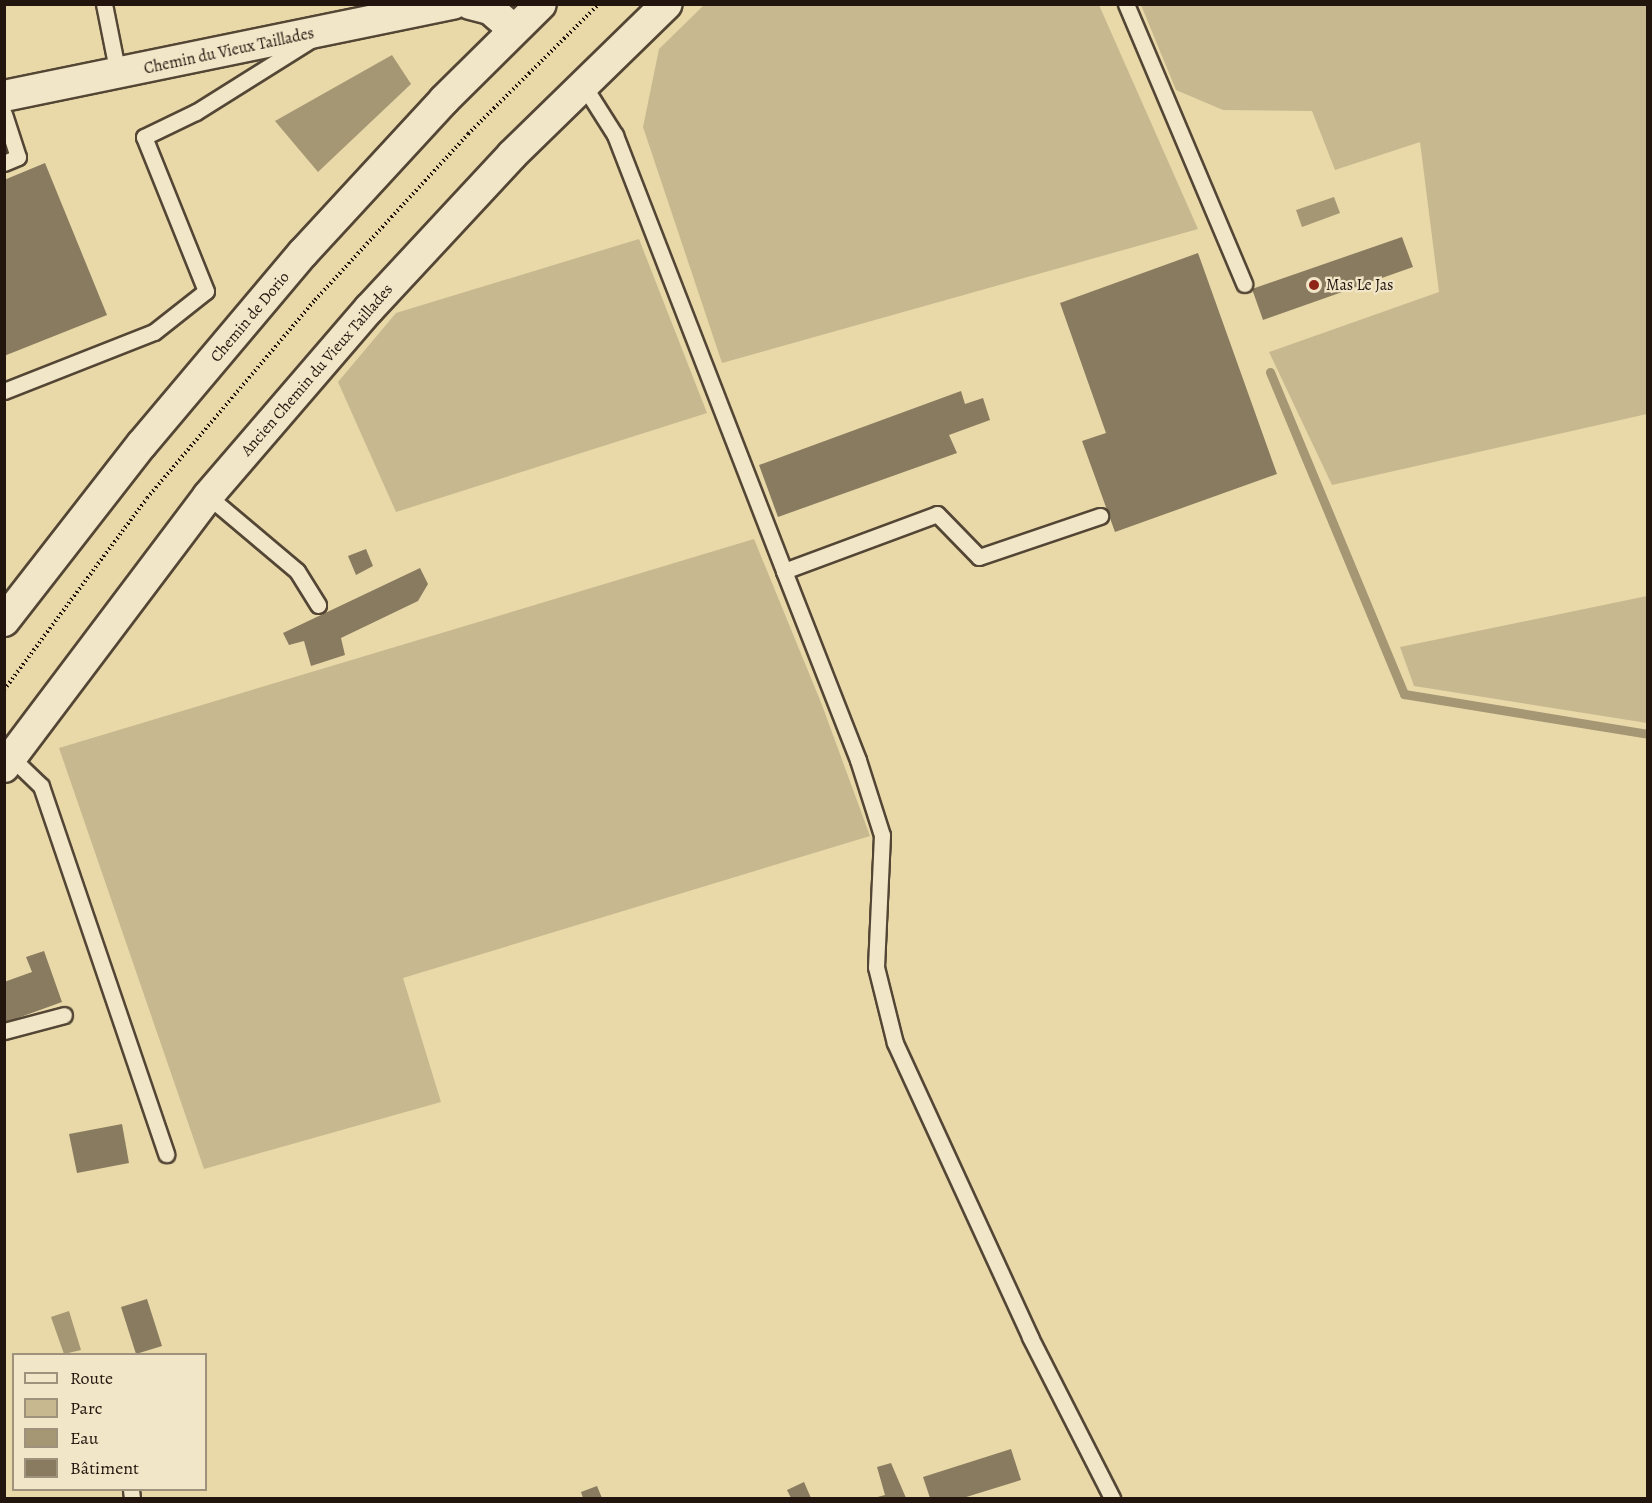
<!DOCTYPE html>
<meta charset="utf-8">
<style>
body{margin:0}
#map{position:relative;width:1652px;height:1503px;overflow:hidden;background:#e9d9a9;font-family:Alegreya,serif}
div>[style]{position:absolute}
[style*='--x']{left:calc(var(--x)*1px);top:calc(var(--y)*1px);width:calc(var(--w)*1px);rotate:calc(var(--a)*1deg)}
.green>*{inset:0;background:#c7b88f}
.water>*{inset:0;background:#a59674}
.stream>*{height:9px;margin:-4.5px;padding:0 4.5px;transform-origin:4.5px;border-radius:4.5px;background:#a59674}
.building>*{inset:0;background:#897b5f}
.path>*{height:4px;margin-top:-2px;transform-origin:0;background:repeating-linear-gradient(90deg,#22150e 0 1.5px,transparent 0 4.5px)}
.roads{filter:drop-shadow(2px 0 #544635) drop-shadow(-2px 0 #544635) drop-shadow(0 2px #544635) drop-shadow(0 -2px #544635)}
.service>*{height:15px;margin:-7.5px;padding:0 7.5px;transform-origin:7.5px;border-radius:7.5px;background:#f1e6c7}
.minor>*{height:30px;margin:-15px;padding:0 15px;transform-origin:15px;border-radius:15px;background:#f1e6c7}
.dots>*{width:16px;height:16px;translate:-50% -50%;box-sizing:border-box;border:3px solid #f1e6c7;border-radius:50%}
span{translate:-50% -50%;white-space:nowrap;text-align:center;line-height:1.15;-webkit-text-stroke:4.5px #f1e6c7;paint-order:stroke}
.street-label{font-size:16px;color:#22150e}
.poi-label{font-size:16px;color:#22150e}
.left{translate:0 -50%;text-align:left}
.frame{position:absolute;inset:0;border:6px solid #22150e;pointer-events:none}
.legend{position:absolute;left:12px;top:1353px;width:195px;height:138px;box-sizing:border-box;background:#f1e6c7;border:2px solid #9e927d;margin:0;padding:8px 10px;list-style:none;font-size:18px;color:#22150e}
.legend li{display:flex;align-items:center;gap:12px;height:30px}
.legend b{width:30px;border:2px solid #9e927d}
</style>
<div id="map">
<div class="green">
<div style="clip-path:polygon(704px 5px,1099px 5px,1198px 229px,722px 363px,643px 127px,659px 49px)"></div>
<div style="clip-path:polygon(1141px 5px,1647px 5px,1647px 414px,1332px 485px,1269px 352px,1439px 292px,1420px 142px,1335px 170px,1312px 111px,1223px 110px,1176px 90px)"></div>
<div style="clip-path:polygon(639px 239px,707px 413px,396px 512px,338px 382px,396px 313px)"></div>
<div style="clip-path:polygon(754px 539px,822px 705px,870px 836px,403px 978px,441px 1102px,204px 1169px,59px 748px)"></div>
<div style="clip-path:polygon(1647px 596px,1647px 723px,1414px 686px,1400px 647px)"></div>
</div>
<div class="water">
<div style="clip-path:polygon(392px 55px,411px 84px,318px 172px,275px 121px)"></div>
<div style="clip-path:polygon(1334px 197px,1340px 213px,1302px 227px,1296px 210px)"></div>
<div style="clip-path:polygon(69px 1311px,81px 1350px,64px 1354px,51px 1317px)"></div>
</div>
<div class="stream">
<div style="--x:1270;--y:372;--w:349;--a:67.4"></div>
<div style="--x:1404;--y:694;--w:247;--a:9.3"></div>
</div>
<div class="building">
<div style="clip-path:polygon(45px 163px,107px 315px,4px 356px,4px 180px)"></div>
<div style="clip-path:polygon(1402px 237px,1413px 267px,1263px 320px,1252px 289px)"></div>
<div style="clip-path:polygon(1198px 253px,1277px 474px,1115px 532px,1082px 441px,1106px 433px,1060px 303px)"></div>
<div style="clip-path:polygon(961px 391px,965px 404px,983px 398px,990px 420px,949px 435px,957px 453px,778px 517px,759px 465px)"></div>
<div style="clip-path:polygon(366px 549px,373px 566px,356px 575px,348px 556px)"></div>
<div style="clip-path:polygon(420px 568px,428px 584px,418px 601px,341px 638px,345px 655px,311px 666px,304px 641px,289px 645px,283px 633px)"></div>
<div style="clip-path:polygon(44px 951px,62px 1002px,4px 1023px,4px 982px,32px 972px,26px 957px)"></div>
<div style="clip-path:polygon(122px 1124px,129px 1163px,77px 1173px,69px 1134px)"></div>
<div style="clip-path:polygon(147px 1299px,162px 1346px,136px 1354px,121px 1307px)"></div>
<div style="clip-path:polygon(1011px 1449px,1021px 1480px,963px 1498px,930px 1498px,923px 1477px)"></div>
<div style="clip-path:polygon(891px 1463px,906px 1498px,874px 1498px,885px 1495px,877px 1467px)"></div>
<div style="clip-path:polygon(804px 1482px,811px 1498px,791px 1498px,787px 1490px)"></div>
<div style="clip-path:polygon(597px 1486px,602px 1498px,583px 1498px,581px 1492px)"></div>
</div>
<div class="path">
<div style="--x:4;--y:690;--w:239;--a:-53.3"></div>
<div style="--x:147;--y:498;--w:260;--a:-49.7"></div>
<div style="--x:315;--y:300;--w:226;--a:-47.3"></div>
<div style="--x:468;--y:134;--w:185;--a:-44.8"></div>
</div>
<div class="roads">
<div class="service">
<div style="--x:104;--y:4;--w:71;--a:78.7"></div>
<div style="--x:1126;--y:4;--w:304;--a:67.1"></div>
<div style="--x:584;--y:86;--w:58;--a:57.7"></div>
<div style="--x:615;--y:135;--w:468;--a:68.8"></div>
<div style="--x:784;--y:571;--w:163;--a:-20.4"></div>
<div style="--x:937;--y:514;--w:60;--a:45.7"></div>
<div style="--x:979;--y:557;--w:128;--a:-18.7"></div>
<div style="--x:4;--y:114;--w:45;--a:72"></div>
<div style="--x:18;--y:157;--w:15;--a:157"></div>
<div style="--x:4;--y:391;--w:161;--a:-21.5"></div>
<div style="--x:154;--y:332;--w:66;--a:-38.3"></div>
<div style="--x:206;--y:291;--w:166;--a:-111.9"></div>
<div style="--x:144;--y:137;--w:58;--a:-25.7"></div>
<div style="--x:196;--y:112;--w:136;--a:-32.1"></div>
<div style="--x:208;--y:496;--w:116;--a:40.1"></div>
<div style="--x:297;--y:571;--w:40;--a:58"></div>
<div style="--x:784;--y:571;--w:203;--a:68.6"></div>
<div style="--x:858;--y:760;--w:79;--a:72.3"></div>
<div style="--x:882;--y:835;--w:132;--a:92.6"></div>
<div style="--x:876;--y:967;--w:78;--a:76"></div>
<div style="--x:895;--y:1043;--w:324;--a:65.3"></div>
<div style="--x:1030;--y:1337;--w:181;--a:63"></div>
<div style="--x:12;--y:758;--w:40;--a:44"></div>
<div style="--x:41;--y:786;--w:389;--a:71.2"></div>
<div style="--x:4;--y:1031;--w:62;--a:-14.9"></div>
<div style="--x:131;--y:1490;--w:8;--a:83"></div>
</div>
<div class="minor">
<div style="--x:470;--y:4;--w:21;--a:14"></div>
<div style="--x:490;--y:9;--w:32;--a:41"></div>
<div style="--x:4;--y:96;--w:458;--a:-11.6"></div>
<div style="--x:4;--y:621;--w:224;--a:-52.1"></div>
<div style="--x:142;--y:444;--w:250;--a:-49.9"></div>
<div style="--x:303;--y:253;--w:208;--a:-47.3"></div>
<div style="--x:444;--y:100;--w:136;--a:-44.7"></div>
<div style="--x:4;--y:767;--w:339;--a:-53"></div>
<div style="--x:208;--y:496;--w:247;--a:-49.3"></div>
<div style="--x:369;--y:309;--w:210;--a:-47.1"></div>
<div style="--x:512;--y:155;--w:216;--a:-44.3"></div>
</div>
</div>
<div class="dots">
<div style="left:1314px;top:285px;background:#8f2418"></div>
</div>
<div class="street-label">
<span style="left:229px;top:51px;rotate:-12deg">Chemin du Vieux Taillades</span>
<span style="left:250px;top:317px;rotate:-50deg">Chemin de Dorio</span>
<span style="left:317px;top:370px;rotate:-49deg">Ancien Chemin du Vieux Taillades</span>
</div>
<div class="poi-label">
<span class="left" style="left:1326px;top:285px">Mas Le Jas</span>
</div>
<div class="frame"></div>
<ul class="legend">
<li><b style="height:8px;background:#f1e6c7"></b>Route</li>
<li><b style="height:16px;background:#c7b88f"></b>Parc</li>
<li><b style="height:16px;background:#a59674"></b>Eau</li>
<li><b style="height:16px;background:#897b5f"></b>Bâtiment</li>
</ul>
</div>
